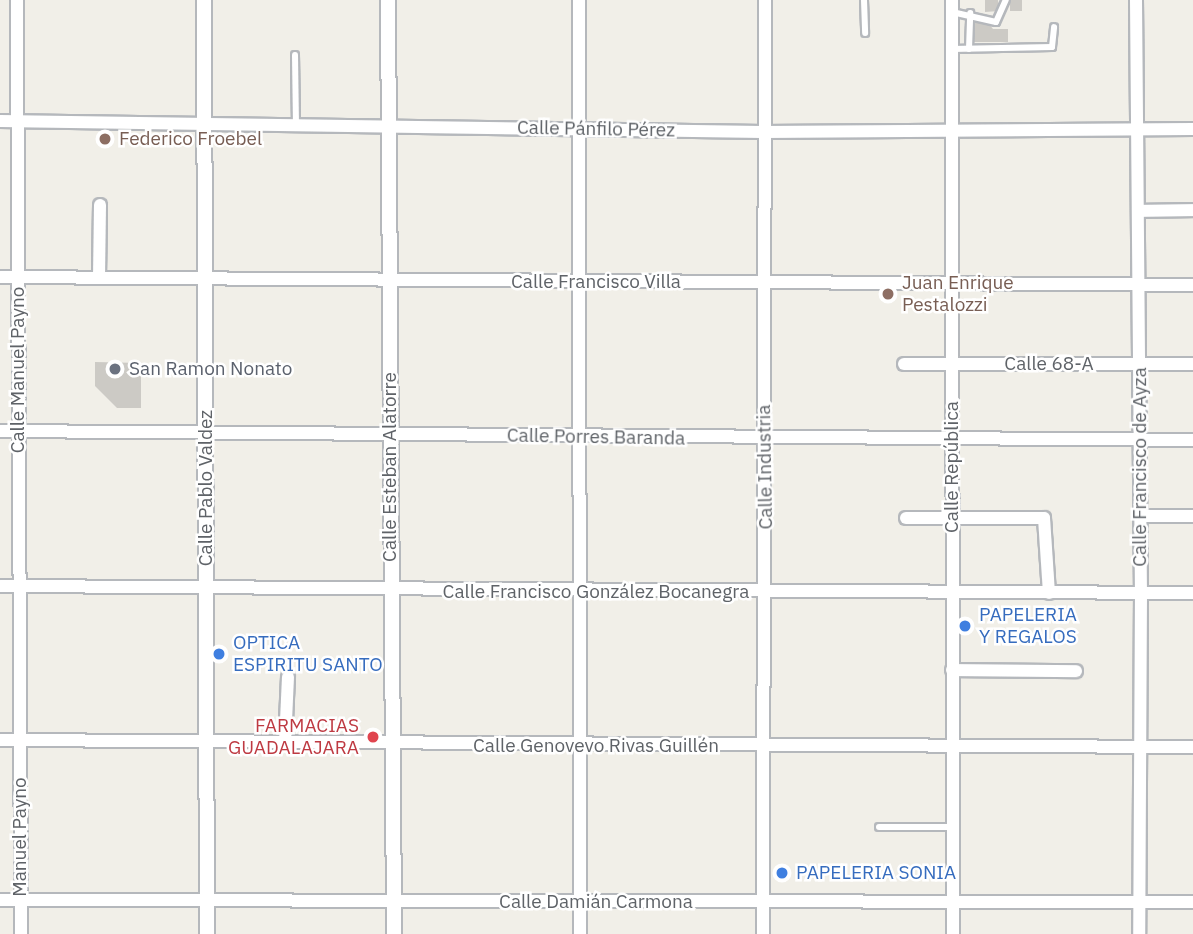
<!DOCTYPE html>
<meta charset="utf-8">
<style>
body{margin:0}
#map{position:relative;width:1193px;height:934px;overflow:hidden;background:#f1efe8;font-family:"IBM Plex Sans",sans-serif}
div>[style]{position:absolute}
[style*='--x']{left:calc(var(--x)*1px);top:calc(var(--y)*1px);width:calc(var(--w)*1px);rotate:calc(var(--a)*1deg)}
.building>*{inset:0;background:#cccac5}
.roads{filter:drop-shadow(2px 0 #b5b8bc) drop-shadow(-2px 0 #b5b8bc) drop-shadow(0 2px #b5b8bc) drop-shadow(0 -2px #b5b8bc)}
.service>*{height:6px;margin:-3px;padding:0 3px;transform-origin:3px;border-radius:3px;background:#fff}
.minor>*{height:12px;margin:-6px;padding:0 6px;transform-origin:6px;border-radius:6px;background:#fff}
.tertiary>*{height:14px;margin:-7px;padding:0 7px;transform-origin:7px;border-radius:7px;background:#fff}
.dots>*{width:19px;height:19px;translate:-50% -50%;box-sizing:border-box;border:4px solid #fff;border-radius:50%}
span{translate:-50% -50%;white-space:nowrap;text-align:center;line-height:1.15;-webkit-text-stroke:5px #fff;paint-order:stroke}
.street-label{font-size:19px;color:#5f6368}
.education-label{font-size:19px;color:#785e54}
.left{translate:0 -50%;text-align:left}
.worship-label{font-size:19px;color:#5b616d}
.shop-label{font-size:19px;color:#366cbe}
.health-label{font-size:19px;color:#be3a42}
.right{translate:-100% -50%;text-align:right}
</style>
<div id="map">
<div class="building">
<div style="clip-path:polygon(985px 0,998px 0,999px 11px,985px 12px)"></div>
<div style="clip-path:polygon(1010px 0,1022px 0,1022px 11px,1010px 11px)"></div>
<div style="clip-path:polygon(971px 18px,984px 18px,993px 29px,1008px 29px,1008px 42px,971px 42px)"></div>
<div style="clip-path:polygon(95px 362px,141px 363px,141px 408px,117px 408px,95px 386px)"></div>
</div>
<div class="roads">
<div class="service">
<div style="--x:864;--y:0;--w:33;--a:88"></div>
<div style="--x:952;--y:12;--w:45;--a:12.8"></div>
<div style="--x:996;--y:22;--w:24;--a:-66"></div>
<div style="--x:952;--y:49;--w:100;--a:-1.1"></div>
<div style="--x:1052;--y:47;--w:20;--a:-84"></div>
<div style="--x:969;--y:49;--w:36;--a:-88"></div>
<div style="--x:295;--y:55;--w:69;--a:89.2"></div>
<div style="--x:879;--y:827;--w:74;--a:0"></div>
</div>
<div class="minor">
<div style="--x:17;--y:0;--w:934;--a:89.75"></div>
<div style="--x:579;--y:0;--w:934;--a:89.94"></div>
<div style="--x:952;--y:0;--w:934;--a:89.94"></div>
<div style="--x:1136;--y:0;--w:593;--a:89.52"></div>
<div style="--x:1141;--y:593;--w:341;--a:90.3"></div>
<div style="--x:0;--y:121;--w:763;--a:0.83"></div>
<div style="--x:763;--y:132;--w:430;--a:-0.4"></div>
<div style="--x:1138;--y:211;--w:55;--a:-1"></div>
<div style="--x:0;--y:277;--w:1193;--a:0.38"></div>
<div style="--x:99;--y:277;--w:72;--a:-89.2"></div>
<div style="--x:904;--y:364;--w:289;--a:0"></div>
<div style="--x:0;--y:431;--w:1193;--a:0.43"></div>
<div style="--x:1140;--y:516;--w:53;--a:0"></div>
<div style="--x:906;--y:518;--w:138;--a:0"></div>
<div style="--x:1044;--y:518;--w:75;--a:86.2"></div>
<div style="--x:0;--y:586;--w:1193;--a:0.34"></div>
<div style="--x:952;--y:670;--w:124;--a:0.5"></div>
<div style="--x:0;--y:740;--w:1193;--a:0.34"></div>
<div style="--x:285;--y:743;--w:66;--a:-87.4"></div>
<div style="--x:0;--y:900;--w:1193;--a:0.1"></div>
<div style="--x:763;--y:934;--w:934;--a:-89.88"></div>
</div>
<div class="tertiary">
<div style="--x:204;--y:0;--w:934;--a:89.82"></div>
<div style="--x:388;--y:0;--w:934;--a:89.63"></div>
</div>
</div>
<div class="dots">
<div style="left:105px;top:139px;background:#8d6e63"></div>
<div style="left:888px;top:294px;background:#8d6e63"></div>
<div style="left:115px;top:369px;background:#6b7280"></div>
<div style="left:965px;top:626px;background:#3f7fe0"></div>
<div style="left:219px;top:654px;background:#3f7fe0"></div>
<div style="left:373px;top:737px;background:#e0444e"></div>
<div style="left:782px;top:873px;background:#3f7fe0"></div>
</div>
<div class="street-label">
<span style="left:596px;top:129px;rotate:1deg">Calle Pánfilo Pérez</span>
<span style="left:596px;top:282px">Calle Francisco Villa</span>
<span style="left:1049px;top:364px">Calle 68-A</span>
<span style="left:18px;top:370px;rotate:-90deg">Calle Manuel Payno</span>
<span style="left:596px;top:437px;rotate:1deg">Calle Porres Baranda</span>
<span style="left:390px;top:467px;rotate:-90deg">Calle Esteban Alatorre</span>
<span style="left:765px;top:467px;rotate:-91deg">Calle Industria</span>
<span style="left:952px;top:467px;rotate:-90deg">Calle República</span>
<span style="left:1140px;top:467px;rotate:-90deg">Calle Francisco de Ayza</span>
<span style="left:206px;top:488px;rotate:-90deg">Calle Pablo Valdez</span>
<span style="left:596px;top:592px">Calle Francisco González Bocanegra</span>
<span style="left:596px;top:746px">Calle Genovevo Rivas Guillén</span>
<span style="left:20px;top:837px;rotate:-90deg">Manuel Payno</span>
<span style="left:596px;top:902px">Calle Damián Carmona</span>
</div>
<div class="education-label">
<span class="left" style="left:119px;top:139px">Federico Froebel</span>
<span class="left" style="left:902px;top:294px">Juan Enrique<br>Pestalozzi</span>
</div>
<div class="worship-label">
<span class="left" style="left:129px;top:369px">San Ramon Nonato</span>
</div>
<div class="shop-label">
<span class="left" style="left:979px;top:626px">PAPELERIA<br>Y REGALOS</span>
<span class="left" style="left:233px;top:654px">OPTICA<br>ESPIRITU SANTO</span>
<span class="left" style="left:796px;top:873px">PAPELERIA SONIA</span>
</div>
<div class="health-label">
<span class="right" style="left:359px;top:737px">FARMACIAS<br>GUADALAJARA</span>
</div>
</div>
